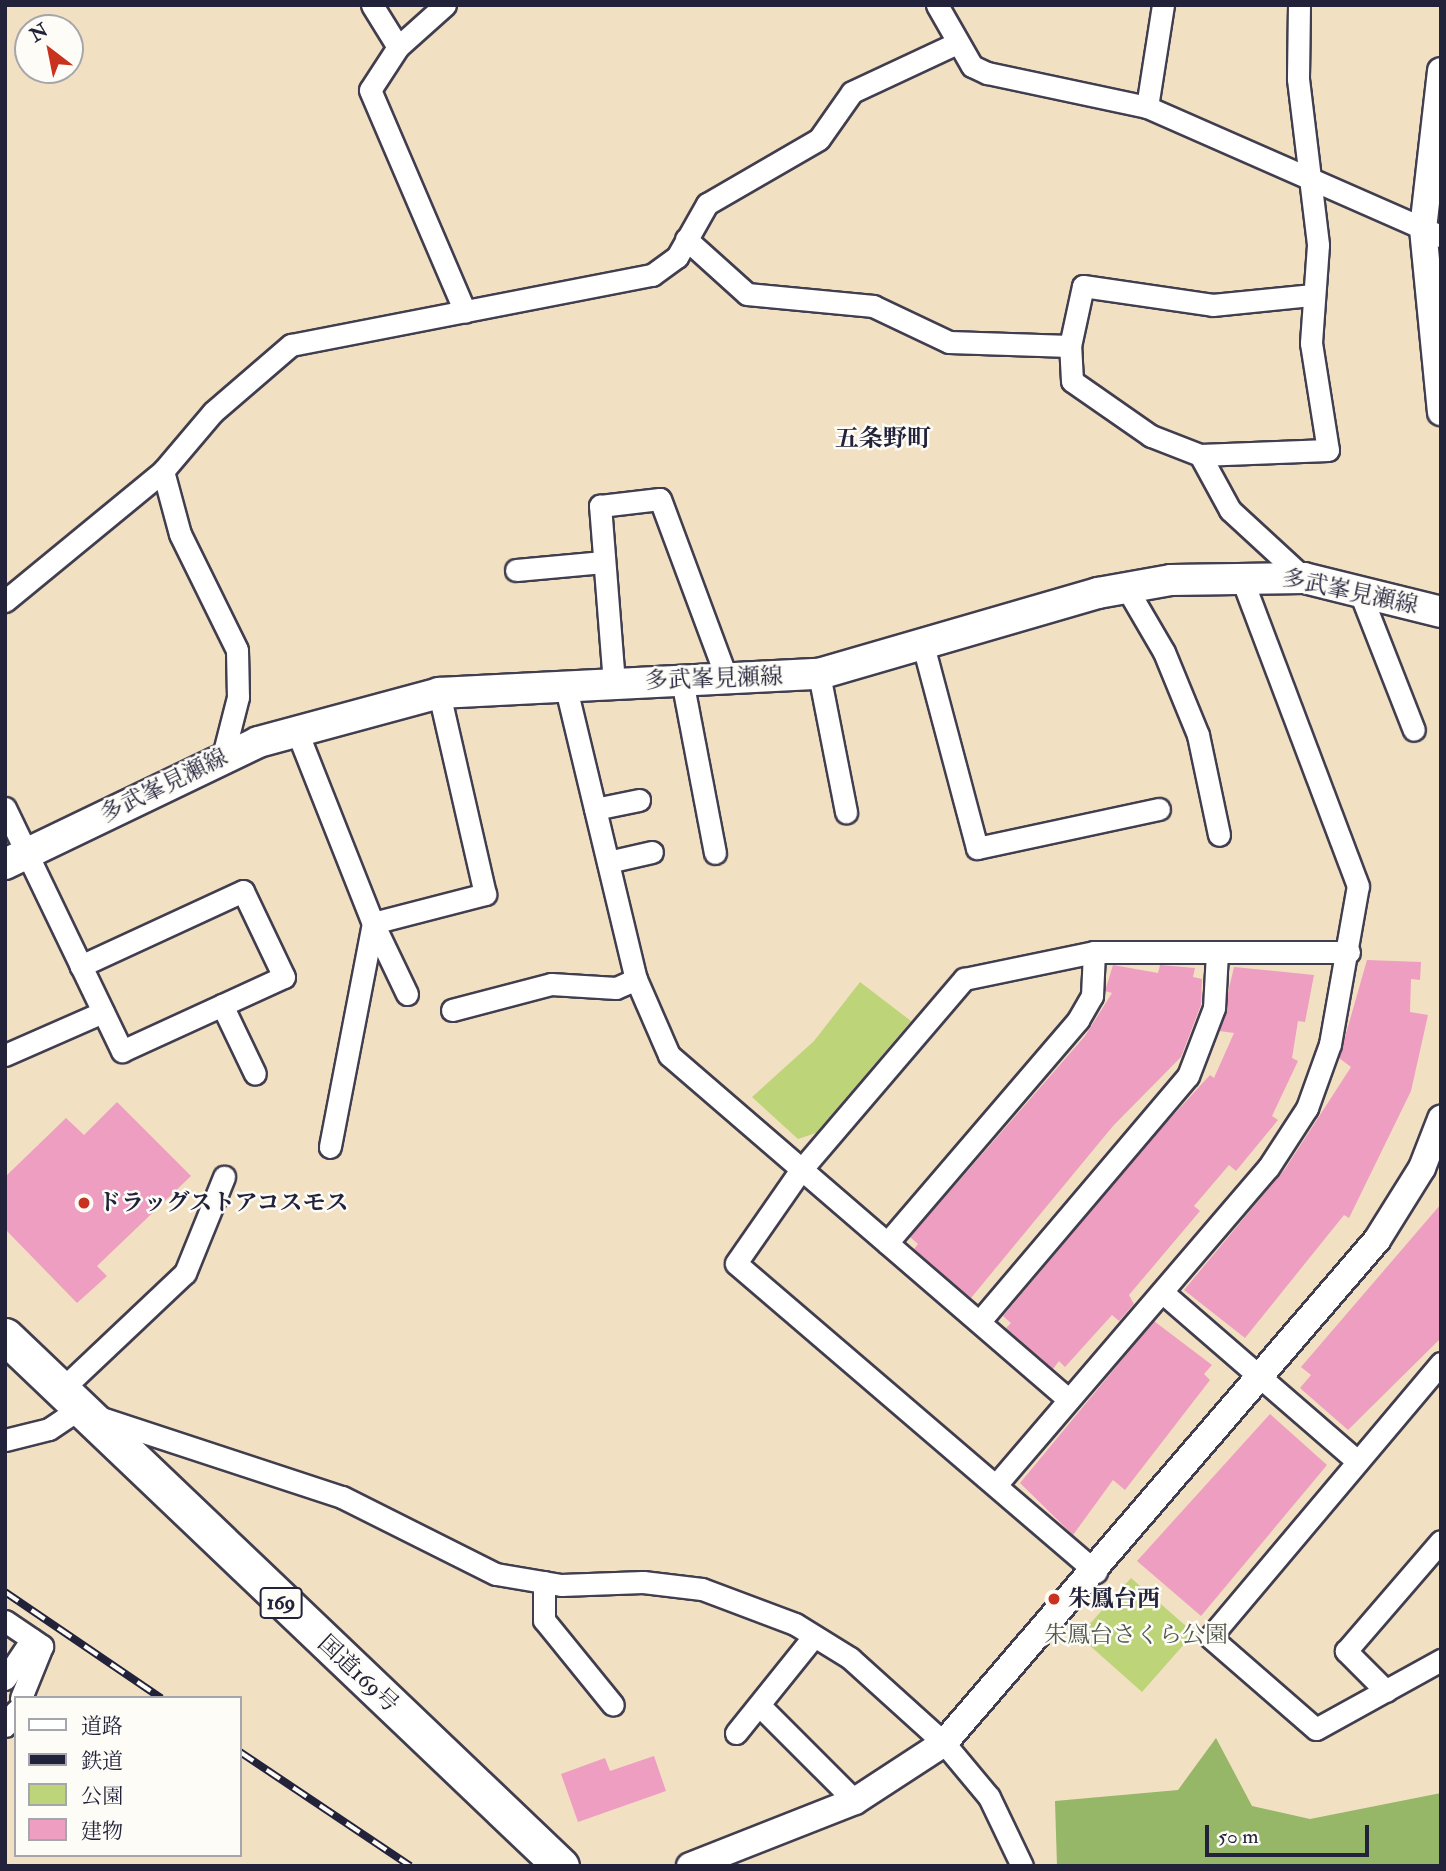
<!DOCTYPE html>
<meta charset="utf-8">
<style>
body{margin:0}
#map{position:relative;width:1446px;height:1871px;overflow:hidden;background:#f2e0c2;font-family:"IM FELL Double Pica","Noto Serif JP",serif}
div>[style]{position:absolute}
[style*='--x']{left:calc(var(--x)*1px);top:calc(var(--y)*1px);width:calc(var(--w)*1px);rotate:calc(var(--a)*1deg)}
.green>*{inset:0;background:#bdd478}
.forest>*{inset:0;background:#96b668}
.building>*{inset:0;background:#ee9ec1}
.roads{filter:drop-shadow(2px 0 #413e4f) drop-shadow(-2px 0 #413e4f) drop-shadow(0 2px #413e4f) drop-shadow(0 -2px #413e4f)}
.minor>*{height:21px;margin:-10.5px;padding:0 10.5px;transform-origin:10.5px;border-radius:10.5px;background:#fff}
.tertiary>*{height:26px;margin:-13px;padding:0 13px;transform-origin:13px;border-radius:13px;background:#fff}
.secondary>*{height:30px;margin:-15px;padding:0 15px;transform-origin:15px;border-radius:15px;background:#fff}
.trunk>*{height:35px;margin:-17.5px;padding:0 17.5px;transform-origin:17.5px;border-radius:17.5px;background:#fff}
.rail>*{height:8px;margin-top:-4px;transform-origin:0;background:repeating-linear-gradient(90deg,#fdfcf7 0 16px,#22223b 0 32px);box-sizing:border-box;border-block:2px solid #22223b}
.dots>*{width:19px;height:19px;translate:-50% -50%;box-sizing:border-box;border:4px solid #fdfcf7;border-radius:50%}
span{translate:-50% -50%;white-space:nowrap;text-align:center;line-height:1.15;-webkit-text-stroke:5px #fdfcf7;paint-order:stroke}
.shield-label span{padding:2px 5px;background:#fdfcf7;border:2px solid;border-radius:5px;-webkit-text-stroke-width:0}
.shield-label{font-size:21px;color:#22223b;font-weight:700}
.street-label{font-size:23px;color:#22223b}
.poi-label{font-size:23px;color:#22223b;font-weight:700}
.left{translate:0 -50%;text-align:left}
.park-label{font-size:23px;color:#50574d}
.neighbourhood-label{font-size:24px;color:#22223b;font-weight:700}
.frame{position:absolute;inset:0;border:7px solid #22223b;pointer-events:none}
.legend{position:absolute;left:14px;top:1696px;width:228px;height:161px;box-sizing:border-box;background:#fdfcf7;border:2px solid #a5a5ac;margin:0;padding:9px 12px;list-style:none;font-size:21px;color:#22223b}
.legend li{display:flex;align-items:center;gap:14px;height:35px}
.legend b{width:35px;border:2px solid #a5a5ac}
.north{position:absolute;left:14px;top:14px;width:70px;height:70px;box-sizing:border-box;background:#fdfcf7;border:2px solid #a5a5ac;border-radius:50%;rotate:328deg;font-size:19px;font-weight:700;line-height:28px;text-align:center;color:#22223b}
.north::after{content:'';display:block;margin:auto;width:24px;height:32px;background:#c8321e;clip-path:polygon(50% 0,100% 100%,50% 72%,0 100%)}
.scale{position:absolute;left:1205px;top:1825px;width:164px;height:32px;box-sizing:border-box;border:4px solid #22223b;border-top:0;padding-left:9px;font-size:21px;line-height:24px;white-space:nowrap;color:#22223b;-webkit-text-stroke:5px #fdfcf7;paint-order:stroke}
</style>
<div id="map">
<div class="green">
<div style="clip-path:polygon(860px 982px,911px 1021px,816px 1133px,798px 1139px,752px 1097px,814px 1041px)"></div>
<div style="clip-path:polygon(1131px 1578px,1194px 1633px,1142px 1692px,1079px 1636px)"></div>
</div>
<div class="forest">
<div style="clip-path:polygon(1216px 1738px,1252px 1806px,1310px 1819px,1441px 1793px,1441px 1866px,1057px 1866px,1055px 1801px,1178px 1790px)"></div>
</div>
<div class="building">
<div style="clip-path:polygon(1367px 960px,1421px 962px,1420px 980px,1411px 979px,1410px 1012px,1428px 1015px,1411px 1091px,1349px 1218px,1344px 1215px,1245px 1338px,1184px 1290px,1285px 1169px,1351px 1067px,1339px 1058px)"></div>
<div style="clip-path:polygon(1113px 965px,1158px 973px,1160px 965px,1195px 968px,1193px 977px,1202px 979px,1201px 1005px,1181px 1057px,1113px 1126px,971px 1298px,914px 1249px,918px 1244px,910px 1237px,1085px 1036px,1112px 993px,1105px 991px)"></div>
<div style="clip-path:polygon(1234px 967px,1314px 975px,1305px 1022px,1298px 1021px,1292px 1058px,1298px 1061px,1272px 1116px,1278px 1120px,1236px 1171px,1229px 1165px,1194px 1206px,1200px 1211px,1129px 1295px,1134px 1304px,1119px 1321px,1112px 1315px,1065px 1367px,1059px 1361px,1053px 1369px,1006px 1328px,1011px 1323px,1003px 1316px,1155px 1135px,1210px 1075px,1214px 1078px,1234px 1033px,1219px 1031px)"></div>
<div style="clip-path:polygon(117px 1102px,191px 1176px,97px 1266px,107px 1276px,77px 1303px,5px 1229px,5px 1177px,66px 1118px,84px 1135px)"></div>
<div style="clip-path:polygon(1441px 1204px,1441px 1338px,1348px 1430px,1300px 1388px,1311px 1375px,1301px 1367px)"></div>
<div style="clip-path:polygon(1154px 1321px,1212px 1365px,1204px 1374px,1210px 1380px,1125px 1490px,1113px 1480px,1073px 1535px,1020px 1483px)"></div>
<div style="clip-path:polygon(1270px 1414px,1327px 1465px,1201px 1616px,1137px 1561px)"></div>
<div style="clip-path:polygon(654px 1756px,666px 1791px,578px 1822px,561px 1774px,605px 1758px,610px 1771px)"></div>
</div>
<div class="roads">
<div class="minor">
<div style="--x:372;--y:5;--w:49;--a:58.2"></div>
<div style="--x:445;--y:5;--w:63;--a:138.2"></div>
<div style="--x:398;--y:47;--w:51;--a:123.1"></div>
<div style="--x:370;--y:90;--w:241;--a:66.8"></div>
<div style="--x:937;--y:5;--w:70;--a:60.2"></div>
<div style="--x:972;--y:66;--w:17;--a:25"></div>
<div style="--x:987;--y:73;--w:164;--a:12"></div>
<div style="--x:1147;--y:107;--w:321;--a:23.7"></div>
<div style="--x:1299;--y:5;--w:74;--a:90.8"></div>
<div style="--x:1298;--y:79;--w:167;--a:83.1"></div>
<div style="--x:1318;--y:245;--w:98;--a:94.1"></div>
<div style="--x:1311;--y:343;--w:108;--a:81"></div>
<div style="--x:1328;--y:450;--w:128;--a:177.8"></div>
<div style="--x:1200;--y:455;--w:63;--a:61.4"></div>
<div style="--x:1230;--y:510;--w:100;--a:42.6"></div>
<div style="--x:1147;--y:107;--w:103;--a:-81.1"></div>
<div style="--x:686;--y:239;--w:82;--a:42"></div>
<div style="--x:747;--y:294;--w:127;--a:5.4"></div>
<div style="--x:873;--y:306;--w:84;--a:25.3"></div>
<div style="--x:949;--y:342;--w:121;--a:1.9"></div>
<div style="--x:1200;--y:455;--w:53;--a:-158.8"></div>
<div style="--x:1151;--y:436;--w:96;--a:-145.2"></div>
<div style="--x:1072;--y:381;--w:35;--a:-93"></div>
<div style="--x:1070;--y:346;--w:61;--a:-77.8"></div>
<div style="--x:1083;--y:286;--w:131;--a:8.3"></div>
<div style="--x:1213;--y:305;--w:100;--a:-5.8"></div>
<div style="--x:163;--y:471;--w:65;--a:74.9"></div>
<div style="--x:180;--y:534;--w:129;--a:63.8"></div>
<div style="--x:237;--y:650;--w:47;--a:88.8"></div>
<div style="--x:238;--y:697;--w:61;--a:104.3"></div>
<div style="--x:516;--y:570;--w:88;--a:-5.2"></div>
<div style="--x:1126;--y:587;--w:75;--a:59.7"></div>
<div style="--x:1164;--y:652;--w:90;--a:67.7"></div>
<div style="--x:1198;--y:735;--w:102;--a:78.1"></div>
<div style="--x:1359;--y:590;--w:150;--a:68.6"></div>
<div style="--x:5;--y:601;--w:205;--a:-39.4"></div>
<div style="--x:163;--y:471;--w:77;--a:-49.7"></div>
<div style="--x:213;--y:412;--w:103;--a:-40.7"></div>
<div style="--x:291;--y:345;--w:368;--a:-11"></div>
<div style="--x:652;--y:275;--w:31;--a:-36"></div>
<div style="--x:677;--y:257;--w:61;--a:-60.5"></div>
<div style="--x:707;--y:204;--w:129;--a:-30.1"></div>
<div style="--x:819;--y:139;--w:57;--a:-54.9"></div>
<div style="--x:852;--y:92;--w:116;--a:-25"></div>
<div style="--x:923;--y:645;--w:210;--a:75.1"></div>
<div style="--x:977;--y:848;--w:186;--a:-12.1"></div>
<div style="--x:819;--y:674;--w:141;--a:78.9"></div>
<div style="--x:682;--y:680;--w:176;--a:79.2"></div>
<div style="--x:614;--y:683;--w:178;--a:-94.5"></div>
<div style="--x:600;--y:506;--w:60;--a:-6.7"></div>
<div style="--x:660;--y:499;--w:192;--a:69.6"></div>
<div style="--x:565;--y:684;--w:303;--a:76.5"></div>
<div style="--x:636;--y:979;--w:83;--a:66.5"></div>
<div style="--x:669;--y:1055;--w:527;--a:40.77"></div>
<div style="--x:296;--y:729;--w:209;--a:68.4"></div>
<div style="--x:373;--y:923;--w:228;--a:100.9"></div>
<div style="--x:5;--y:808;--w:270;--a:64.3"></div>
<div style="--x:122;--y:1051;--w:178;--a:-24.6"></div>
<div style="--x:284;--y:977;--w:95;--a:-115.5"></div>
<div style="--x:243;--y:891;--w:179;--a:155.2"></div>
<div style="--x:595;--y:809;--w:45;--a:-11.6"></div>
<div style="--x:608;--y:862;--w:45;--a:-12.8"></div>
<div style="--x:407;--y:994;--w:79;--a:-115.6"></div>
<div style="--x:373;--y:923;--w:116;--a:-14.5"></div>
<div style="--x:485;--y:894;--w:206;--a:-102.9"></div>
<div style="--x:222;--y:1005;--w:76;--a:64.4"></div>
<div style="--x:452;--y:1010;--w:102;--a:-14.7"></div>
<div style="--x:551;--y:984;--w:65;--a:3.5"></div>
<div style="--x:616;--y:988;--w:22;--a:-24"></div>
<div style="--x:5;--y:1055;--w:107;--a:-23.7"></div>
<div style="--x:887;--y:1243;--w:294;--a:-49.4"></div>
<div style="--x:1078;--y:1020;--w:28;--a:-60"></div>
<div style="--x:1092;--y:996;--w:44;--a:-87.4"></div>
<div style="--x:1162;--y:1292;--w:257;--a:40.9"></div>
<div style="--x:980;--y:1321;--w:321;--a:-49.7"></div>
<div style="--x:1188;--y:1076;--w:73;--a:-69.1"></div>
<div style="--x:1214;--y:1008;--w:56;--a:-86.9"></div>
<div style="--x:1441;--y:1363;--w:358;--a:130.1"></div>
<div style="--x:1210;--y:1637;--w:140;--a:41"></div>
<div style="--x:1316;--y:1729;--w:143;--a:-28.9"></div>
<div style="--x:59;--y:1392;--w:173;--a:-43.4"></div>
<div style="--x:185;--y:1273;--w:104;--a:-67.9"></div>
<div style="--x:5;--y:1440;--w:45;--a:-14"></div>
<div style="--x:49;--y:1429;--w:34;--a:-34"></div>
<div style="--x:77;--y:1410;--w:279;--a:18.2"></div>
<div style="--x:342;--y:1497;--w:172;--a:26.6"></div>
<div style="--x:496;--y:1574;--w:66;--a:9.6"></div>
<div style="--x:561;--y:1585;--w:82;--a:-2.1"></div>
<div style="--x:643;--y:1582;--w:59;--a:6.8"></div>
<div style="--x:702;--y:1589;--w:99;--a:20.6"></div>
<div style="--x:795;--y:1624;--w:65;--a:31.7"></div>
<div style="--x:850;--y:1658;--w:127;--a:42.1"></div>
<div style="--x:944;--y:1743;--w:70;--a:50.2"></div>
<div style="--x:989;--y:1797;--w:76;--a:64.4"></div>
<div style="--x:996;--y:1485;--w:418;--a:-49.4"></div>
<div style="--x:1268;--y:1168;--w:72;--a:-57"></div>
<div style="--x:1307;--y:1108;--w:68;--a:-70.2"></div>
<div style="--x:1330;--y:1044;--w:160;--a:-80"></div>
<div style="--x:1358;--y:886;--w:330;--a:-110.7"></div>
<div style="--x:1096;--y:1572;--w:474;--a:-139.4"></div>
<div style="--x:736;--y:1263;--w:112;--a:-55.2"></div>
<div style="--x:800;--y:1171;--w:253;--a:-49.5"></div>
<div style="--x:964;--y:979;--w:133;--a:-11.7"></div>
<div style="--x:1094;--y:952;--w:255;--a:0"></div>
<div style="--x:544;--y:1582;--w:38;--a:90"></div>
<div style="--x:544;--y:1620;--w:109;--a:50.9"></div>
<div style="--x:5;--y:1621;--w:45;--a:34"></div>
<div style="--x:42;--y:1646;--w:56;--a:112"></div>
<div style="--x:5;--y:1679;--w:48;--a:-56"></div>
<div style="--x:1386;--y:1691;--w:57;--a:-135"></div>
<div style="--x:1346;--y:1651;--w:145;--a:-49.2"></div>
<div style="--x:761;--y:1707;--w:133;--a:45"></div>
<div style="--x:5;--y:1726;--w:19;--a:-54"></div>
<div style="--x:736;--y:1733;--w:124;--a:-51.2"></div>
</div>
<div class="tertiary">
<div style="--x:1441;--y:71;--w:159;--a:96.5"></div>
<div style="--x:1423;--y:229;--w:184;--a:84.4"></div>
<div style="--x:690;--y:1866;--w:177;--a:-21.5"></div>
<div style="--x:855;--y:1801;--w:106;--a:-33.1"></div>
<div style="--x:944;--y:1743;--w:664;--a:-49.28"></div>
<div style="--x:1377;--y:1240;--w:85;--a:-58"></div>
<div style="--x:1422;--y:1168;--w:53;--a:-68.8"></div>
</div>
<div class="secondary">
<div style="--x:5;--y:864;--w:281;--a:-25.7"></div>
<div style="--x:258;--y:742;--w:188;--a:-15.1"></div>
<div style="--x:439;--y:693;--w:380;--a:-2.9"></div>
<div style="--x:819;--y:674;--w:291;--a:-16.2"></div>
<div style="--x:1098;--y:593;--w:74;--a:-10.1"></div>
<div style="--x:1171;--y:580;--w:133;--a:-0.9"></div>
<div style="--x:1304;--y:578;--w:141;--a:13.9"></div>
</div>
<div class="trunk">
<div style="--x:5;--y:1336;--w:768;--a:43.63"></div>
</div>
</div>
<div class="rail">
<div style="--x:5;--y:1592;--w:189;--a:34.2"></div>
<div style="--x:240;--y:1752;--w:205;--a:33.8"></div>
</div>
<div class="dots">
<div style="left:84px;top:1203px;background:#c8321e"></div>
<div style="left:1054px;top:1599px;background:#c8321e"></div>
</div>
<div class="shield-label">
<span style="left:281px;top:1603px">169</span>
</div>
<div class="street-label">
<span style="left:1350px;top:592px;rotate:12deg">多武峯見瀬線</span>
<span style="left:714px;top:679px;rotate:-2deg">多武峯見瀬線</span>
<span style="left:164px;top:786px;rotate:-26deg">多武峯見瀬線</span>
<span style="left:358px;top:1674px;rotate:43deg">国道169号</span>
</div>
<div class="poi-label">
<span class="left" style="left:98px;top:1203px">ドラッグストアコスモス</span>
<span class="left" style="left:1068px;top:1599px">朱鳳台西</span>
</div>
<div class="park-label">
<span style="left:1136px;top:1635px">朱鳳台さくら公園</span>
</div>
<div class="neighbourhood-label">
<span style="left:883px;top:439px">五条野町</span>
</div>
<div class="frame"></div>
<ul class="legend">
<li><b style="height:9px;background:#fff"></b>道路</li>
<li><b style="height:9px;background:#22223b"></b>鉄道</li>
<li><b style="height:19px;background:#bdd478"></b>公園</li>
<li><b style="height:19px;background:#ee9ec1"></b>建物</li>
</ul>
<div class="north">N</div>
<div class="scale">50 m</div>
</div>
